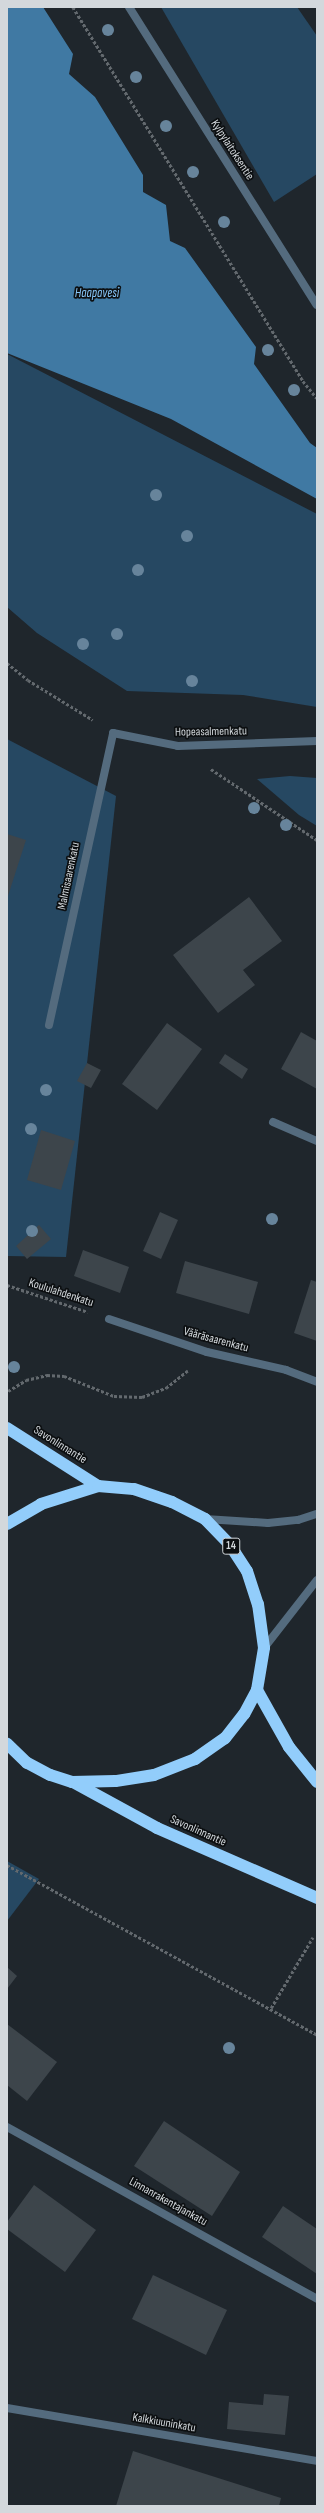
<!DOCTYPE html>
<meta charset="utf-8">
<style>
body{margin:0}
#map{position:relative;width:324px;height:2513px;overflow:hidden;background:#1f262c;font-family:"Sofia Sans Condensed",sans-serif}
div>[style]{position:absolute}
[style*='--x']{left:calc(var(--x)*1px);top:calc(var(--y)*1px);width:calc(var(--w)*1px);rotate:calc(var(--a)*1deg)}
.green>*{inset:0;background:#264862}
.water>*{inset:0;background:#4079a3}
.building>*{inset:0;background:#3d454b}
.path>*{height:2.5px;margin-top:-1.25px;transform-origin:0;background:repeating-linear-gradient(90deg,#63696e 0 3px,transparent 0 5px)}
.street>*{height:8px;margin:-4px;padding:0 4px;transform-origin:4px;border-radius:4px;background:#546b7e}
.highway>*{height:12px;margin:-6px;padding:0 6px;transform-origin:6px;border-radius:6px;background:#92cdfb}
.trees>*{width:12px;height:12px;margin:-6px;border-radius:50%;background:#67849b}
span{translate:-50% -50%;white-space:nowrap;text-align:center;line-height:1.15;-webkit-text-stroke:3.5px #0c0f11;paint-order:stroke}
.shield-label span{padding:1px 3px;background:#0c0f11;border:1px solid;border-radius:3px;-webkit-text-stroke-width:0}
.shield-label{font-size:11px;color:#d3d8dc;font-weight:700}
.street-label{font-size:12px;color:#d3d8dc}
.water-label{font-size:13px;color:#87c6f8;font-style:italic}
.frame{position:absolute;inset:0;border:8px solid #d3d8dc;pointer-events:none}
</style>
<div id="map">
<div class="green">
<div style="clip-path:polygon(161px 7px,297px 7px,317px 36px,317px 174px,274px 202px)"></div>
<div style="clip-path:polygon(7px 354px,317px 514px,317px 707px,243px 695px,127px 691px,37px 633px,7px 607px)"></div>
<div style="clip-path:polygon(7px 739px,116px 796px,66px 1257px,7px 1256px)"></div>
<div style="clip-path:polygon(290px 776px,317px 778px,317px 826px,299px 815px,257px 779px)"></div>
<div style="clip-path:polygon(7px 1861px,39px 1879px,7px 1921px)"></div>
</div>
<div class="water">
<div style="clip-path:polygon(7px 7px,43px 7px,73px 54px,69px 74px,95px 97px,143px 175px,143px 192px,166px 205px,170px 241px,185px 248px,256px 347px,254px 364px,310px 443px,317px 448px,317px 499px,171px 419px,7px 353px)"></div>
</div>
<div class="building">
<div style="clip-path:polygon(7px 834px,26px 840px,7px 899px)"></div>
<div style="clip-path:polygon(249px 897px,282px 941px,243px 970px,255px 985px,218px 1013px,173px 955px)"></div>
<div style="clip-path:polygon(167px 1023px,202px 1049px,157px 1110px,122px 1084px)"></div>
<div style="clip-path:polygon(301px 1032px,317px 1041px,317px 1089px,281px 1069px)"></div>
<div style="clip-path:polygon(225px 1054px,248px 1069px,242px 1079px,219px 1063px)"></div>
<div style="clip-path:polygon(87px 1063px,101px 1070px,91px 1088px,77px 1081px)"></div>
<div style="clip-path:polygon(41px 1130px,75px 1141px,61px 1190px,27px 1180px)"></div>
<div style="clip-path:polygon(160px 1212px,178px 1220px,161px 1259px,143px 1251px)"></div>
<div style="clip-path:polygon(39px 1225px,51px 1239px,27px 1259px,16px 1246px)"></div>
<div style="clip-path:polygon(83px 1250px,129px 1267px,120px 1293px,74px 1276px)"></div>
<div style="clip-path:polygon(185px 1261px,258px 1282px,249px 1314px,176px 1293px)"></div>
<div style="clip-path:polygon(311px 1280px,317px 1282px,317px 1341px,294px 1333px)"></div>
<div style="clip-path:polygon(7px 1967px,17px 1976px,7px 1989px)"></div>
<div style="clip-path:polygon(7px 2024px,57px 2062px,27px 2101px,7px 2085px)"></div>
<div style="clip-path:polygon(164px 2121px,240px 2172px,212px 2216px,134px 2166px)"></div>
<div style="clip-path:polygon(34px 2185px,96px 2230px,65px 2272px,7px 2229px,7px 2222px)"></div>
<div style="clip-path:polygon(283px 2206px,317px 2229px,317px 2274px,262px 2237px)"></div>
<div style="clip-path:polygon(153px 2275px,227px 2310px,206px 2355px,132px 2319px)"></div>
<div style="clip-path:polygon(264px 2394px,289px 2396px,285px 2435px,227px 2429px,229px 2402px,263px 2405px)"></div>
<div style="clip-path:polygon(133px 2451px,281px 2498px,279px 2506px,116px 2506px)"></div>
</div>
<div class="path">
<div style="--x:73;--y:7;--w:439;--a:58.4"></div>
<div style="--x:303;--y:381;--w:22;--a:51"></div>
<div style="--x:7;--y:663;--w:27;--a:39"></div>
<div style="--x:28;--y:680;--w:76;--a:31.6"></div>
<div style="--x:211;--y:769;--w:128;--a:33.8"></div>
<div style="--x:7;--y:1285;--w:85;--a:18.4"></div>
<div style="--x:8;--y:1391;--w:21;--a:-31"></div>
<div style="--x:26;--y:1380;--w:22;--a:-13"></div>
<div style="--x:47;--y:1375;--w:17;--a:3"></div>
<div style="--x:64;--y:1376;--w:54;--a:21.8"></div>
<div style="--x:114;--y:1396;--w:28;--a:2"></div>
<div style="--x:142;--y:1397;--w:26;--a:-21"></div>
<div style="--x:166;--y:1388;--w:28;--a:-39"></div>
<div style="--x:7;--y:1865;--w:354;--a:28.7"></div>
<div style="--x:271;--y:2008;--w:82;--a:-59.4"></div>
</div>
<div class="street">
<div style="--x:129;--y:7;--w:352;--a:57.8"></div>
<div style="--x:49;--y:1025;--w:299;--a:-77.6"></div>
<div style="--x:113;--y:733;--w:66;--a:11.3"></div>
<div style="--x:178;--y:746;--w:139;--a:-2.1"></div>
<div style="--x:273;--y:1122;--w:48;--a:23.4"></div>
<div style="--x:109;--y:1319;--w:103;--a:18.6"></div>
<div style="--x:207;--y:1352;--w:81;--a:12.8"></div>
<div style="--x:286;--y:1370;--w:33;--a:21"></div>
<div style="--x:205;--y:1519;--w:63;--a:3.6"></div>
<div style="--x:268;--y:1523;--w:30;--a:-6"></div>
<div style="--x:298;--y:1520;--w:20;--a:-18"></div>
<div style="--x:264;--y:1648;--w:86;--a:-52.1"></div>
<div style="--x:7;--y:2127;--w:355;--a:29"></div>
<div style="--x:7;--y:2408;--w:314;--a:9.7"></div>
</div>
<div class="highway">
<div style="--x:7;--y:1428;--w:108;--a:32.5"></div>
<div style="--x:7;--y:1524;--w:39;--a:-30"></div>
<div style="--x:41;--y:1504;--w:60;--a:-17.5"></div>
<div style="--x:98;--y:1486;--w:36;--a:5"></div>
<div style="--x:134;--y:1489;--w:40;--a:18.9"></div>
<div style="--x:172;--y:1502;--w:37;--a:27"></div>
<div style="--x:205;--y:1519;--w:36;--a:46"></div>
<div style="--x:230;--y:1545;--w:31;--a:57"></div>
<div style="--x:247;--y:1571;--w:35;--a:72"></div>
<div style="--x:258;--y:1604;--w:44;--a:82.2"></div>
<div style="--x:264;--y:1648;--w:43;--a:99.5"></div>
<div style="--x:257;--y:1690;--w:27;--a:118"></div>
<div style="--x:244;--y:1714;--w:31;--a:128"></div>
<div style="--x:225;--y:1738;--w:37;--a:145"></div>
<div style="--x:195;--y:1759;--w:44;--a:158.7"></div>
<div style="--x:154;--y:1775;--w:39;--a:171"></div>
<div style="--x:115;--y:1781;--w:43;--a:178.7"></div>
<div style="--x:72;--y:1782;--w:23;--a:-162"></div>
<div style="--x:50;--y:1775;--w:26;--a:-152"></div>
<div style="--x:27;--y:1763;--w:28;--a:-136"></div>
<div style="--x:257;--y:1690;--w:65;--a:60.7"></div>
<div style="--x:289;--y:1747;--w:45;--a:51.3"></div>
<div style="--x:73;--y:1782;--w:96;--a:28.7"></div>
<div style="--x:157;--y:1828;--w:175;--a:23.6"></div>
</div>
<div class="trees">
<div style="left:108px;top:30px"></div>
<div style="left:136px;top:77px"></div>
<div style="left:166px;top:126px"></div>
<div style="left:193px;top:172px"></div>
<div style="left:224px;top:222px"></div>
<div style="left:268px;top:350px"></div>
<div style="left:294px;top:390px"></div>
<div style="left:156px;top:495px"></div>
<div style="left:187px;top:536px"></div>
<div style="left:138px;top:570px"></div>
<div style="left:117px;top:634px"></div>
<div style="left:83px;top:644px"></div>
<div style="left:192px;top:681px"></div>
<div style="left:254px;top:808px"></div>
<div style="left:286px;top:825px"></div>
<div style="left:46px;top:1090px"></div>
<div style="left:31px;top:1129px"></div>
<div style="left:272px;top:1219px"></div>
<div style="left:32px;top:1231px"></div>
<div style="left:14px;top:1367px"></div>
<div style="left:229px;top:2048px"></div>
</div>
<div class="shield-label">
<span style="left:231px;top:1546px">14</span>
</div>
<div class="street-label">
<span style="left:232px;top:150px;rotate:57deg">Kylpylaitoksentie</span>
<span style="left:211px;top:732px;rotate:-1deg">Hopeasalmenkatu</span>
<span style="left:69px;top:876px;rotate:-78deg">Malmisaarenkatu</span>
<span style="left:61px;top:1293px;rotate:18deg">Koululahdenkatu</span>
<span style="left:216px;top:1340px;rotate:15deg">Vääräsaarenkatu</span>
<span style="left:60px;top:1445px;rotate:32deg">Savonlinnantie</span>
<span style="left:198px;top:1831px;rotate:24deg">Savonlinnantie</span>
<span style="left:168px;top:2202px;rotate:29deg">Linnanrakentajankatu</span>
<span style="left:164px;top:2423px;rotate:10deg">Kalkkiuuninkatu</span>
</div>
<div class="water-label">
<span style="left:97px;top:293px">Haapavesi</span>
</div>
<div class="frame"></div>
</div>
